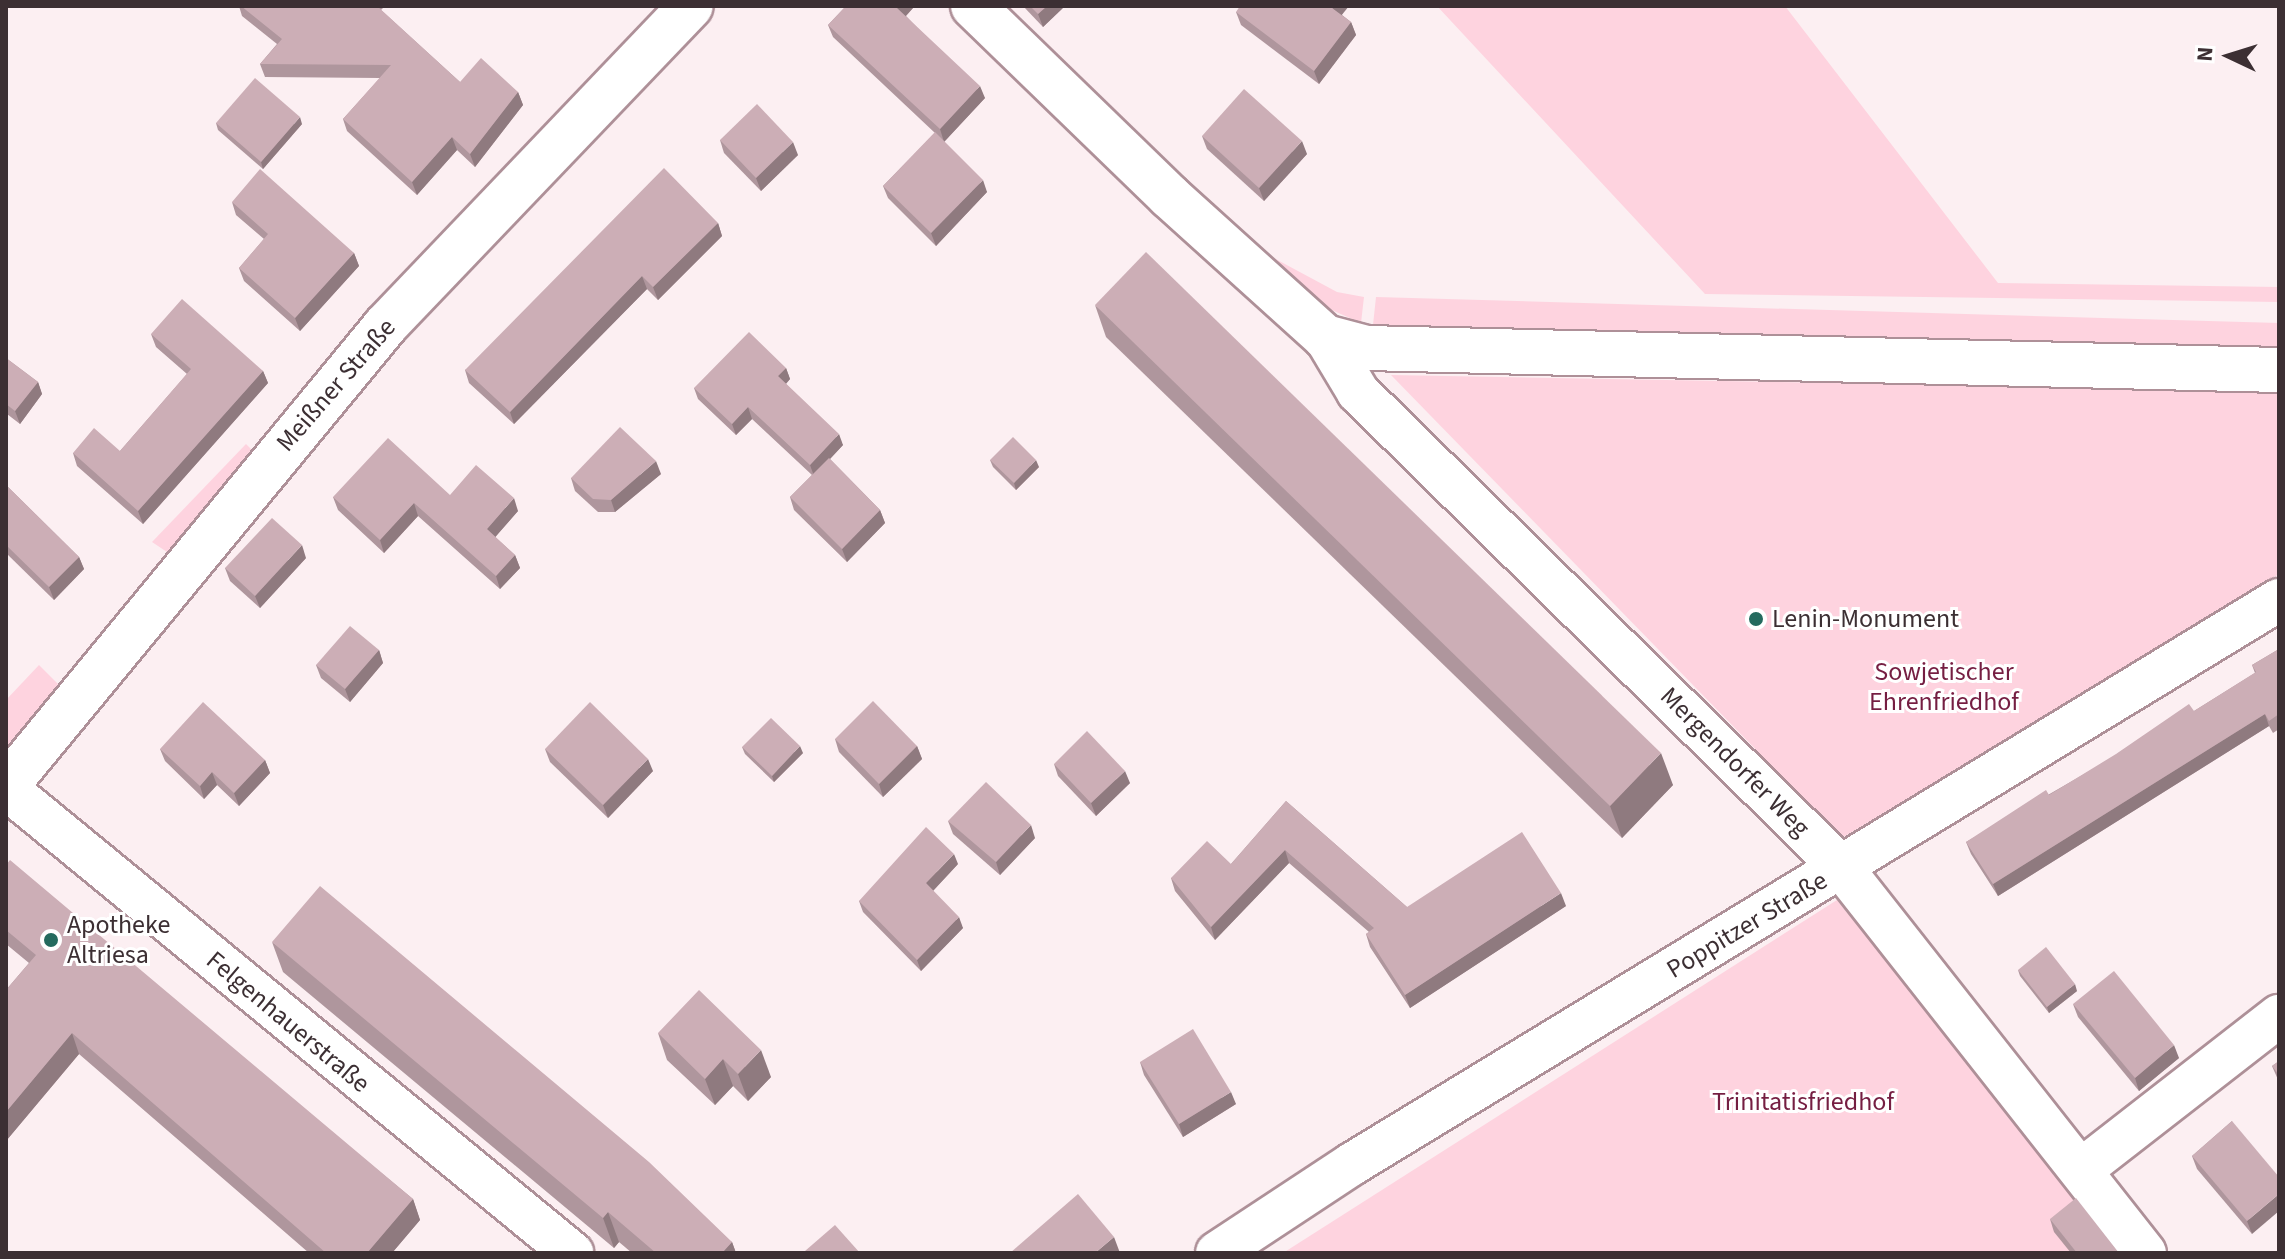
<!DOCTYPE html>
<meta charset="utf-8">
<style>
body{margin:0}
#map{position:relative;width:2285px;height:1259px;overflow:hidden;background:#fceff2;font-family:"Source Sans 3",sans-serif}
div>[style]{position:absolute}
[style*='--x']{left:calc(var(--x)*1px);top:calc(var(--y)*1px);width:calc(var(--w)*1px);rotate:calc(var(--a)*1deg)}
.green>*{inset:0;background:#fed3df}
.roads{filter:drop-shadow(2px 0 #ae9098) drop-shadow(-2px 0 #ae9098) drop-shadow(0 2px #ae9098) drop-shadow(0 -2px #ae9098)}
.street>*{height:42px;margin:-21px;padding:0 21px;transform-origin:21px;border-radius:21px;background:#fff}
.secondary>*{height:44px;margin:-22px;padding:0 22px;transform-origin:22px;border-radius:22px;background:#fff}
.wall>*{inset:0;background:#af969d}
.shaded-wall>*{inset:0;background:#8f7a7f}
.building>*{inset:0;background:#ccaeb6}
.dots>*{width:22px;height:22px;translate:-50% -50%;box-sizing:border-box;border:4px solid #fff;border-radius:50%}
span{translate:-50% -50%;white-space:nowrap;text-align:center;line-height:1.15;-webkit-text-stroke:6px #fff;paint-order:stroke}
.street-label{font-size:26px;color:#3c2f33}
.poi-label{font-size:26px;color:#3c2f33}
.left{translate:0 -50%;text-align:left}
.park-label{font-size:26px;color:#751e42}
.frame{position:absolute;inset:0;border:8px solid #3c2f33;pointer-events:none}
.north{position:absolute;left:2189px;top:16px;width:80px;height:80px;-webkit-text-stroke:6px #fff;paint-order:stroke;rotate:274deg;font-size:22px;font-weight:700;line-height:32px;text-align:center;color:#3c2f33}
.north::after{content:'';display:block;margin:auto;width:28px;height:36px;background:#3c2f33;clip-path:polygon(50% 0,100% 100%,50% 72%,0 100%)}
</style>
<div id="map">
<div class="green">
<div style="clip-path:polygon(1437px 6px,1785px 6px,1998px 283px,2279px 287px,2279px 302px,1705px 294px)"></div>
<div style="clip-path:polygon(1270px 256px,1337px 292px,1364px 297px,1361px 323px,1325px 307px)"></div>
<div style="clip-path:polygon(1376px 297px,2279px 323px,2279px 351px,1663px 339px,1373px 325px)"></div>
<div style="clip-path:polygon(1391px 375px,2279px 391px,2279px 574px,1842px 838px)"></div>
<div style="clip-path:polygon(246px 444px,254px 452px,167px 552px,152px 542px)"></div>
<div style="clip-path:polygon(39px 665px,61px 687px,6px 757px,6px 700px)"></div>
<div style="clip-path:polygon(1837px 900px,2077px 1199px,2113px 1253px,1283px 1253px)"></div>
</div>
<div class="roads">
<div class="street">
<div style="--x:1325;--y:337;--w:64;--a:59"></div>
<div style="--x:1358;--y:392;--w:679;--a:44.52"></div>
<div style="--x:1842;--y:868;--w:490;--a:51.8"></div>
<div style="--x:6;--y:788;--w:733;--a:39.4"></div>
<div style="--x:2081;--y:1170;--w:251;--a:-37.9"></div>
<div style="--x:1217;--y:1253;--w:162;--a:-33.4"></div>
<div style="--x:1352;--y:1164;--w:1085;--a:-31.32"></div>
</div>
<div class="secondary">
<div style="--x:973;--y:6;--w:273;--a:44.1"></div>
<div style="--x:1169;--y:196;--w:210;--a:42.1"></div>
<div style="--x:1325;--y:337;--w:42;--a:15"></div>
<div style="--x:1366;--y:348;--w:913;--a:1.38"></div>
<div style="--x:6;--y:786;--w:597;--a:-50.5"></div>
<div style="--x:386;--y:325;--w:441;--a:-46.3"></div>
</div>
</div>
<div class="wall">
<div style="clip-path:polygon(239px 6px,385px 6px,381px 10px,460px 82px,518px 92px,523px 105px,475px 167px,457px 150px,417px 195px,347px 131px,343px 119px,380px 78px,265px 77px,260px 64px,277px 44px,242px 16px)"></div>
<div style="clip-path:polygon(846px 6px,912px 6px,913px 8px,906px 16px,985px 98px,944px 142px,987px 192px,936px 246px,888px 198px,883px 186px,935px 133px,833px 37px,828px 25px)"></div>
<div style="clip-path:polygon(1023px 6px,1065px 6px,1043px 27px)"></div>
<div style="clip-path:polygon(1236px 12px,1342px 15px,1351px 22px,1356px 35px,1319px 84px,1241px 25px)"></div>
<div style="clip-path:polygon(216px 123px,302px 124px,263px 169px,218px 130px)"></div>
<div style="clip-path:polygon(1202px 136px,1307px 154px,1264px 201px,1207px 149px)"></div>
<div style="clip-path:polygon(720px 140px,798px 155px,761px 191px,724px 153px)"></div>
<div style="clip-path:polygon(232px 202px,354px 253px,359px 266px,300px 331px,244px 281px,239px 268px,264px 239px,236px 215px)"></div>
<div style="clip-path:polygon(718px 223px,722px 236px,658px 300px,647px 289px,514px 424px,469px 383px,465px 370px)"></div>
<div style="clip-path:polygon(1095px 305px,1673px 785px,1622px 838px,1106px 337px)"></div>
<div style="clip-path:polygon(151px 334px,263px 371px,268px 383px,143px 524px,77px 466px,73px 453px,120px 451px,187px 374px,156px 347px)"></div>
<div style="clip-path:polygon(6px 358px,38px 382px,42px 394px,20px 424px,7px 414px,6px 415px)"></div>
<div style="clip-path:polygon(786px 368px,790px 379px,786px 384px,843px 445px,830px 459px,880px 510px,885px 523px,847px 562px,794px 510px,790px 497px,812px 475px,752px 419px,736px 435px,698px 399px,694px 388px)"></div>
<div style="clip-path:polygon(990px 460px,1039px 467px,1016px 490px,993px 467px)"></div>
<div style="clip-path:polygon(661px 474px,615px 512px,598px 512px,575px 491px,571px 478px)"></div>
<div style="clip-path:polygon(6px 485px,79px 557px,84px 569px,54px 600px,6px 553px)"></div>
<div style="clip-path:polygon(450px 495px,518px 511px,495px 537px,515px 555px,520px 568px,500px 589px,418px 516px,384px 553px,338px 510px,333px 497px)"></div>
<div style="clip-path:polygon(306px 558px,260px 608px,230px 581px,225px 568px)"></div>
<div style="clip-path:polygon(2279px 649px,2279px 729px,2273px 733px,2269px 726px,1998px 896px,1971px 854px,1966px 842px,2194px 711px,2255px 673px,2252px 665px)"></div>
<div style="clip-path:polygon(379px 650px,383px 663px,350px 702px,321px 678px,316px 665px)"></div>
<div style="clip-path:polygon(835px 739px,917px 746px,922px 759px,883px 797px,839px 752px)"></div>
<div style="clip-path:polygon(742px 747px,803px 753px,774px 782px,745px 754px)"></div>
<div style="clip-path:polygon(160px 749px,265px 760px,270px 773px,239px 806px,217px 785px,204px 799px,165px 761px)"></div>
<div style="clip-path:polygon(545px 749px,653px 771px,608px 818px,550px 762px)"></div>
<div style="clip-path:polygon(1054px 764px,1130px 783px,1096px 816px,1058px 776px)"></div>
<div style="clip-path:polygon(1286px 801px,1407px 907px,1566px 906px,1410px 1008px,1370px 947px,1366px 934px,1369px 932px,1289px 863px,1215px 940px,1175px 891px,1171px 878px,1231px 864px)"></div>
<div style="clip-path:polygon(948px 821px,1035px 838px,1000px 875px,953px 834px)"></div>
<div style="clip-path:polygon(958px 864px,933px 891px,963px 928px,921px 971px,863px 912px,859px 901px)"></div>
<div style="clip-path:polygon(6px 865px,413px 1199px,420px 1220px,392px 1253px,309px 1253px,79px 1054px,6px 1141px,6px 990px,29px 963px,6px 944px)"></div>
<div style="clip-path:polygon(272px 942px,732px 1242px,736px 1253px,632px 1253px,619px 1242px,614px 1248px,283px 972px)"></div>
<div style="clip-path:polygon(2018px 970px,2077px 991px,2049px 1013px,2020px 976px)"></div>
<div style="clip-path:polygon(2073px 1004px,2179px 1058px,2139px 1091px,2078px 1017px)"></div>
<div style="clip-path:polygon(658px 1033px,771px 1077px,748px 1101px,733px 1086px,715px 1105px,667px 1060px)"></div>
<div style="clip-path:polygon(2279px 1061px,2279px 1082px,2272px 1066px)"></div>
<div style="clip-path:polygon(1140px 1062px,1236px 1104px,1183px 1137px,1144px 1075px)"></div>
<div style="clip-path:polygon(2232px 1121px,2252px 1234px,2197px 1169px,2192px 1156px)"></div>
<div style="clip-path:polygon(2050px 1219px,2119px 1253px,2071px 1253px,2054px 1232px)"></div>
</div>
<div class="shaded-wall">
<div style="clip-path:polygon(899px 6px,912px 6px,913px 8px,902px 20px,897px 8px)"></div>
<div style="clip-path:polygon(1047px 6px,1065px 6px,1043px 27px,1038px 14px)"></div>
<div style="clip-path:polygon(1334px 6px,1349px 6px,1337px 21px,1332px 8px)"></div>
<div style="clip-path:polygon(1351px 22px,1356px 35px,1319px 84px,1314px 71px)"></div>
<div style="clip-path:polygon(980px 86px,985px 98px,944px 142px,940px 129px)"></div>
<div style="clip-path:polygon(518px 92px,523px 105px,475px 167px,470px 154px)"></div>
<div style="clip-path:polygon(300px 117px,302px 124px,263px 169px,261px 162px)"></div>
<div style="clip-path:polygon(452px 137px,457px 150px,417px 195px,412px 182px)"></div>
<div style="clip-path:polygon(1302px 141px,1307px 154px,1264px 201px,1259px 188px)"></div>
<div style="clip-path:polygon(793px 142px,798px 155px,761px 191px,756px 178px)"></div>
<div style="clip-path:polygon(983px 180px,987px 192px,936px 246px,931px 233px)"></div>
<div style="clip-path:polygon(718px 223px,722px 236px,658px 300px,653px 287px)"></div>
<div style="clip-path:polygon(354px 253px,359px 266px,300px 331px,295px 318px)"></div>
<div style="clip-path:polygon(642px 276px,647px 289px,514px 424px,510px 412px)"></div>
<div style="clip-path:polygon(786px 368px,790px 379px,782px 388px,778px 376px)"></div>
<div style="clip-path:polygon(263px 371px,268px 383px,143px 524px,138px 511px)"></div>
<div style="clip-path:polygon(38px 382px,42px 394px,20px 424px,15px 411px)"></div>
<div style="clip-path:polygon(748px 407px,752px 419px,736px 435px,732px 424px)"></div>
<div style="clip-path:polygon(839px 434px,843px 445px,814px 476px,810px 465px)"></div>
<div style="clip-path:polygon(1036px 460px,1039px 467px,1016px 490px,1014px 483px)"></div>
<div style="clip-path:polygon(656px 461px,661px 474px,615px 512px,611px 500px)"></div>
<div style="clip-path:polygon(514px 498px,518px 511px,491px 542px,487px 529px)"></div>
<div style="clip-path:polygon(414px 503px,418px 516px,384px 553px,380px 540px)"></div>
<div style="clip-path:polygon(880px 510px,885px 523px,847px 562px,842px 549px)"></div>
<div style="clip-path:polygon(302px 545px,306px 558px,260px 608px,255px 596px)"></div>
<div style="clip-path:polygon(515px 555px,520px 568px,500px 589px,496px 576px)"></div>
<div style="clip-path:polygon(79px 557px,84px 569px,54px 600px,49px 587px)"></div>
<div style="clip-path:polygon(379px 650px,383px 663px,350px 702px,345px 689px)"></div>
<div style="clip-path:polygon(2265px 714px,2269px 726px,1998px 896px,1993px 884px)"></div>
<div style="clip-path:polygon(800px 746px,803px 753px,774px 782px,772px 776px)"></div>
<div style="clip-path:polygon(917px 746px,922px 759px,883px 797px,879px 784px)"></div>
<div style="clip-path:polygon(1661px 753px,1673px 785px,1622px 838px,1610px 806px)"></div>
<div style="clip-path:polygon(648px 759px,653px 771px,608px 818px,603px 805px)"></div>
<div style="clip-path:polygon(265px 760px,270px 773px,239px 806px,234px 793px)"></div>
<div style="clip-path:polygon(1125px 771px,1130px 783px,1096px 816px,1091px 803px)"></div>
<div style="clip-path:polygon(212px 772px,217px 785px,204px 799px,200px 786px)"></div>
<div style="clip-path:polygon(1031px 825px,1035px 838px,1000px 875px,996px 862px)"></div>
<div style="clip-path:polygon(1285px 850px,1289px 863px,1215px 940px,1211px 927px)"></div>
<div style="clip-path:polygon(954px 854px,958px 864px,930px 894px,926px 883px)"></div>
<div style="clip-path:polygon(1561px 893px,1566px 906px,1410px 1008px,1405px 995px)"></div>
<div style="clip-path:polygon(959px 917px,963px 928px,921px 971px,917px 960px)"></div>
<div style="clip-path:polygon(2075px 984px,2077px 991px,2049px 1013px,2047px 1007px)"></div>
<div style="clip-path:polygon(72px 1033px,79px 1054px,6px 1141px,6px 1112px)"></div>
<div style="clip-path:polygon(2174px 1045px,2179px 1058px,2139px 1091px,2135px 1078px)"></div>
<div style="clip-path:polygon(761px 1050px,771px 1077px,748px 1101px,738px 1074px)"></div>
<div style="clip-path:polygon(723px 1059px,733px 1086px,715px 1105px,705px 1079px)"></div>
<div style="clip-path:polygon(1231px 1092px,1236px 1104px,1183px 1137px,1179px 1124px)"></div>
<div style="clip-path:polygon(2279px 1194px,2279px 1211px,2252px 1234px,2247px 1221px)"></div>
<div style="clip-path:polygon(413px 1199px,420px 1220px,392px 1253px,367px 1253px)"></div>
<div style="clip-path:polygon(608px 1212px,619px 1242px,614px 1248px,603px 1218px)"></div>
<div style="clip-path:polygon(1114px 1237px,1120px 1253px,1095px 1253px)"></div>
<div style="clip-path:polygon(732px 1242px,736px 1253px,722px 1253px)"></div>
</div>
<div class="building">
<div style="clip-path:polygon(241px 6px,377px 6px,460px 82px,481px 58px,518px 92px,470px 154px,452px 137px,412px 182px,343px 119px,391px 65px,260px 64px,282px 39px)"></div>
<div style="clip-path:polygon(846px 6px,899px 6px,897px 8px,980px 86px,940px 129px,828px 25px)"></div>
<div style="clip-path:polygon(1030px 6px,1047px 6px,1038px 14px)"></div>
<div style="clip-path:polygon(1240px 6px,1334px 6px,1332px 8px,1351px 22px,1314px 71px,1236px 12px)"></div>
<div style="clip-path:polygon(255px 78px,300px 117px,261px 162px,216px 123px)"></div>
<div style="clip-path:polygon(1244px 89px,1302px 141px,1259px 188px,1202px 136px)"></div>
<div style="clip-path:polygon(757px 104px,793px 142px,756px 178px,720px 140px)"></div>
<div style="clip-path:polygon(935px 132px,983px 180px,931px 233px,883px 186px)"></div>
<div style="clip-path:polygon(664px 168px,718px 223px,653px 287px,642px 276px,510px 412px,465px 370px)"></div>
<div style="clip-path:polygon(260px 169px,354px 253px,295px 318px,239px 268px,268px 234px,232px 202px)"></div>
<div style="clip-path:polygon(1146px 252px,1661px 753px,1610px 806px,1095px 305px)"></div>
<div style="clip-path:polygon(182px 299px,263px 371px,138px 511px,73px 453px,94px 428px,120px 451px,191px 369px,151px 334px)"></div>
<div style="clip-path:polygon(749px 332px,786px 368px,778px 376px,839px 434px,810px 465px,748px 407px,732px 424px,694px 388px)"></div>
<div style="clip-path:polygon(6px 358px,38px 382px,15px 411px,6px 404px)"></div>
<div style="clip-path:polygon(620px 427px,656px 461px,611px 500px,593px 499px,571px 478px)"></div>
<div style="clip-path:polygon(1013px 437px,1036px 460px,1014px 483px,990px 460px)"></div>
<div style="clip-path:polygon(388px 438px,450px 495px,476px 465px,514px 498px,487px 529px,515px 555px,496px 576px,414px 503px,380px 540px,333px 497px)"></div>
<div style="clip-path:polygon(829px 458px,880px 510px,842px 549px,790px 497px)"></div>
<div style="clip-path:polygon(6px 485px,79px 557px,49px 587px,6px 545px)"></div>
<div style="clip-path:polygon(272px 518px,302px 545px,255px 596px,225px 568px)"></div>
<div style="clip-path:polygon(350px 626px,379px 650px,345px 689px,316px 665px)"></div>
<div style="clip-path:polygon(2279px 649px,2279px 714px,2269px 721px,2265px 714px,1993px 884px,1966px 842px,2046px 790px,2049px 795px,2116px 754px,2189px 704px,2194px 711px,2256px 672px,2252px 665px)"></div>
<div style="clip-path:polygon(873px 701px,917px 746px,879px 784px,835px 739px)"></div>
<div style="clip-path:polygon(203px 702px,265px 760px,234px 793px,212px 772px,200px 786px,160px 749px)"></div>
<div style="clip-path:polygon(590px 702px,648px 759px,603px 805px,545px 749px)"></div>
<div style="clip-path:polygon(771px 718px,800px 746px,772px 776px,742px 747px)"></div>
<div style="clip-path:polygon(1087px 731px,1125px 771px,1091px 803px,1054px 764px)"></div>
<div style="clip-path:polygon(986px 782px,1031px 825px,996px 862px,948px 821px)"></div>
<div style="clip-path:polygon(1286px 801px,1407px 907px,1522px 832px,1561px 893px,1405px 995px,1366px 934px,1374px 928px,1285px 850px,1211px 927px,1171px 878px,1207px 841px,1231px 864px)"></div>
<div style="clip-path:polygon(926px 827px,954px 854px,926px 883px,959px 917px,917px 960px,859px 901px)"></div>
<div style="clip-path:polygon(10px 860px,413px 1199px,367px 1253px,326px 1253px,72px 1033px,6px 1112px,6px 990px,36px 955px,6px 930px,6px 865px)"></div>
<div style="clip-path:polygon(320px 886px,649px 1162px,732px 1242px,722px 1253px,656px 1253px,608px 1212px,603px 1218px,272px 942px)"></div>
<div style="clip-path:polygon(2046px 947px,2075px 984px,2047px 1007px,2018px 970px)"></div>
<div style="clip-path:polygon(2114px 971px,2174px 1045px,2135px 1078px,2073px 1004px)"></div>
<div style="clip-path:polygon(699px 990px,761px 1050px,738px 1074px,723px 1059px,705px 1079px,658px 1033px)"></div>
<div style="clip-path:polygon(1193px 1029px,1231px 1092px,1179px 1124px,1140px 1062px)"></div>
<div style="clip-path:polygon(2279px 1061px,2279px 1075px,2272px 1066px)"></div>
<div style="clip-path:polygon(2232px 1121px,2279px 1177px,2279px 1194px,2247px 1221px,2192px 1156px)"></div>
<div style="clip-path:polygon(1078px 1194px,1114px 1237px,1095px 1253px,1010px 1253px)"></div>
<div style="clip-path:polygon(2076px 1198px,2119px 1253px,2077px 1253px,2050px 1219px)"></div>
<div style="clip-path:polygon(835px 1225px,860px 1253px,807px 1253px,805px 1251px)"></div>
</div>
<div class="dots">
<div style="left:1756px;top:619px;background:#246a5e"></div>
<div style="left:51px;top:940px;background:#246a5e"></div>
</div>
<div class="street-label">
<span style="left:336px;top:385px;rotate:-49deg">Meißner Straße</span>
<span style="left:1735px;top:762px;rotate:45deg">Mergendorfer Weg</span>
<span style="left:1747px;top:925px;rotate:-31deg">Poppitzer Straße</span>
<span style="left:288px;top:1022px;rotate:40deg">Felgenhauerstraße</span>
</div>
<div class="poi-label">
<span class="left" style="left:1772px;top:619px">Lenin-Monument</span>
<span class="left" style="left:67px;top:940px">Apotheke<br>Altriesa</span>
</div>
<div class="park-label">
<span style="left:1944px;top:687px">Sowjetischer<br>Ehrenfriedhof</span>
<span style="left:1803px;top:1102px">Trinitatisfriedhof</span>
</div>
<div class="frame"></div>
<div class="north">N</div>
</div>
